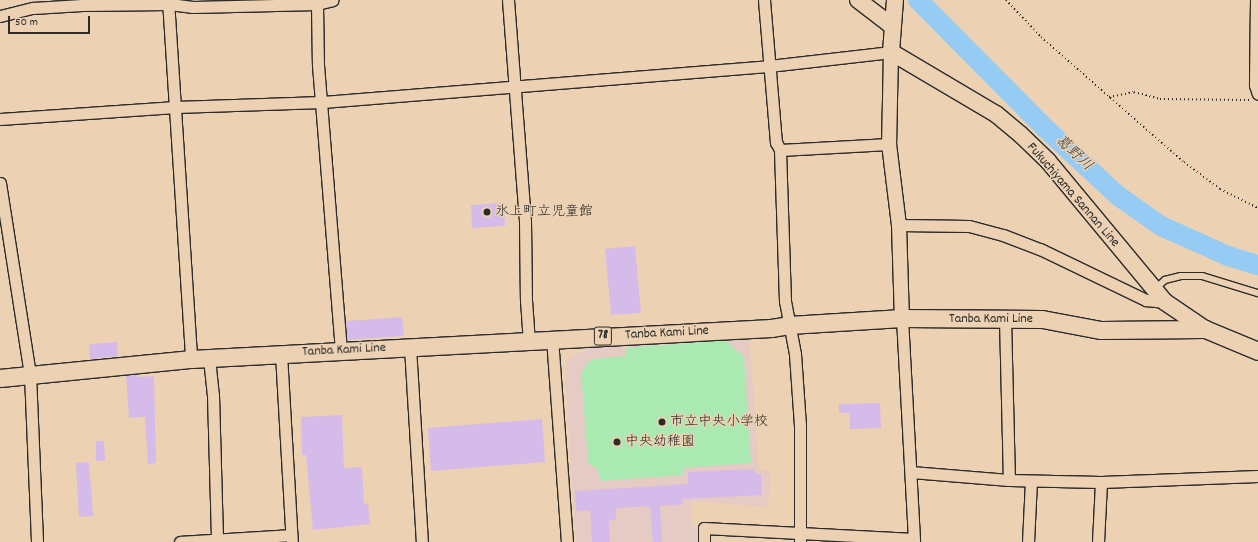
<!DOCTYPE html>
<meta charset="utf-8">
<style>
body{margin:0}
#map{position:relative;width:1258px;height:542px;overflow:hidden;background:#ecd2b3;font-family:Dekko,"Klee One",sans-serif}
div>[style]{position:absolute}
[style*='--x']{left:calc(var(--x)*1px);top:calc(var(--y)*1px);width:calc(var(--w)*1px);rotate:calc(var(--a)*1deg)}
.built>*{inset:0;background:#e5cbc3}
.green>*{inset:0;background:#aae9b2}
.river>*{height:20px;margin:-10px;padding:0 10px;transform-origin:10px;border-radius:10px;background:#96ccf4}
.building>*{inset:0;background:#d5bbe9}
.path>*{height:2px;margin-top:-1px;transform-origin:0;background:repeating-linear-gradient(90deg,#2b2b2b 0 1px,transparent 0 4px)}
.roads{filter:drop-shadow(1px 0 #2b2b2b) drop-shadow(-1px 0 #2b2b2b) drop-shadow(0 1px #2b2b2b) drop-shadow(0 -1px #2b2b2b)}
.service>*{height:5.5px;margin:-2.75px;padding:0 2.75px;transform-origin:2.75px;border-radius:2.75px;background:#ecd2b3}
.minor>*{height:11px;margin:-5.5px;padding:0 5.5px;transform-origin:5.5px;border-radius:5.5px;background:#ecd2b3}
.tertiary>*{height:14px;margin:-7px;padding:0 7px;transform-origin:7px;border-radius:7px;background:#ecd2b3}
.secondary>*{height:16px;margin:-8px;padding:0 8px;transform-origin:8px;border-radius:8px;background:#ecd2b3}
.primary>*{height:17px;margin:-8.5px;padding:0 8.5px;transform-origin:8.5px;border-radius:8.5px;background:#ecd2b3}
.dots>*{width:11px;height:11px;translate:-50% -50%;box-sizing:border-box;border:2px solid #ecd2b3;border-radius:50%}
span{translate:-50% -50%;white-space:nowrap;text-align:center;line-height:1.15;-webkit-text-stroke:3px #ecd2b3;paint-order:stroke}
.shield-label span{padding:1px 3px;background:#ecd2b3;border:1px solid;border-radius:3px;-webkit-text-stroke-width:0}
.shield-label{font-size:13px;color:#2b2b2b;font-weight:700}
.street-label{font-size:14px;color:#2b2b2b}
.poi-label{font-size:14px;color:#2b2b2b}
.left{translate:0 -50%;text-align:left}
.water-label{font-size:15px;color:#3b4349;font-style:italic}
.scale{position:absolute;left:8px;top:16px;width:82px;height:18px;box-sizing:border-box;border:2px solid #2b2b2b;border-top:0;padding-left:5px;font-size:12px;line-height:14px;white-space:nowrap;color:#2b2b2b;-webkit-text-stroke:3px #ecd2b3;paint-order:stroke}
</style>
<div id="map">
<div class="built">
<div style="clip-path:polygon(749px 333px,759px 470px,771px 471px,768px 507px,691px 501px,692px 526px,697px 526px,698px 542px,576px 542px,565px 373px,567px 360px,594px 345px)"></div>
</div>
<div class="green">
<div style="clip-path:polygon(725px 340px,744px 357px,751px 463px,684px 468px,684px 475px,601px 481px,597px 469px,588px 463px,581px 372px,591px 359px,625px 356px,626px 348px)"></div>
</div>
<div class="river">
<div style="--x:918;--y:0;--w:180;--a:45.2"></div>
<div style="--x:1045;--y:128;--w:98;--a:42.9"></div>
<div style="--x:1117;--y:195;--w:54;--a:35.2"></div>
<div style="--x:1161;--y:226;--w:73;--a:24.1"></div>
<div style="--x:1228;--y:256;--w:31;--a:17"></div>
</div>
<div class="building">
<div style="clip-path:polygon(504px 203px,505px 226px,472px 228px,471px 205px)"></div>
<div style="clip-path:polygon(635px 246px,641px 313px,611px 315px,605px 249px)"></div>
<div style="clip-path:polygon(402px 317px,404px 336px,347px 340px,346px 321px)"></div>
<div style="clip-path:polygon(117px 342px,118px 356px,90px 359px,89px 344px)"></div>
<div style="clip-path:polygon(137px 374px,137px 377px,154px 376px,156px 463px,148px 464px,145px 417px,129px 418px,126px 375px)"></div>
<div style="clip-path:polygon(880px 403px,881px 428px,850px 429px,850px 413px,839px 413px,839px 404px)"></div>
<div style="clip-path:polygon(342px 415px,344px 468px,362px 467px,364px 504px,368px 503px,370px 524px,313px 530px,306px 455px,302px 455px,301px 417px)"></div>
<div style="clip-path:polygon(542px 419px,545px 462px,431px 471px,428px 428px)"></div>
<div style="clip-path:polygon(96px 441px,104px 441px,105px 461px,96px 461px)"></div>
<div style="clip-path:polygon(89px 462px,93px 516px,79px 517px,76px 463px)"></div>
<div style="clip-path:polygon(754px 469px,755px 474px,761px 474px,762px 495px,682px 499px,683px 504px,660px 506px,662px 542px,653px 542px,650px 506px,616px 508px,616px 519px,609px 520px,610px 542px,592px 542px,590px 510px,576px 511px,575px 491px,688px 484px,688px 472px)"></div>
</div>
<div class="path">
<div style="--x:1006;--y:0;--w:51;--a:46.6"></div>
<div style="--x:1041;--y:37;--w:190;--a:41.2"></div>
<div style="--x:1184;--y:162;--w:45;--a:36.9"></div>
<div style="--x:1220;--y:189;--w:42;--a:26.6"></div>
<div style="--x:1109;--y:97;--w:25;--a:-11"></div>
<div style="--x:1134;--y:92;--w:27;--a:15"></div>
<div style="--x:1160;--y:99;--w:89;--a:0.6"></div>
</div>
<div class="roads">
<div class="service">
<div style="--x:1155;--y:289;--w:13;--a:-42"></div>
<div style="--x:1165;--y:280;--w:16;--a:-14"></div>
<div style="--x:1181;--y:276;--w:21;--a:0"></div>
<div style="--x:1202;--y:276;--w:59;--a:16.9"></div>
</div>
<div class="minor">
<div style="--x:168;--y:0;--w:360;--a:86.3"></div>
<div style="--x:508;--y:0;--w:222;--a:85.6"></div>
<div style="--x:525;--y:221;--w:79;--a:89.3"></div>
<div style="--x:526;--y:300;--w:39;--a:86"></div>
<div style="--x:764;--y:0;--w:143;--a:85.2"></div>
<div style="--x:776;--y:142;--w:9;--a:63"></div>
<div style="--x:780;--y:150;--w:151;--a:88.1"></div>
<div style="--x:785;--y:301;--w:54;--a:79.3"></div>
<div style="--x:795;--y:354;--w:71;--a:86"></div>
<div style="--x:800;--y:425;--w:117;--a:90"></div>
<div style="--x:1256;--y:0;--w:85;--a:90.7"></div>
<div style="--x:1255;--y:85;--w:9;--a:72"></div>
<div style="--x:317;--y:4;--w:61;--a:89.1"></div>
<div style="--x:318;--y:65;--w:286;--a:85.4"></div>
<div style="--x:0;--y:16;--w:34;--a:-14"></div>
<div style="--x:33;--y:8;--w:49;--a:-3.5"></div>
<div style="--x:82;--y:5;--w:87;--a:-0.7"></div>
<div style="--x:169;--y:4;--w:24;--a:7"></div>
<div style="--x:193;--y:7;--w:124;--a:-1.4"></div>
<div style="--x:317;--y:4;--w:16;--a:-14"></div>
<div style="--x:0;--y:119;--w:176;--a:-3.9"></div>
<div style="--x:176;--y:107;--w:146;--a:-2"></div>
<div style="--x:322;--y:102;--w:448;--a:-4.6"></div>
<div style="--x:769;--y:66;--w:123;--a:-6.5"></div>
<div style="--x:780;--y:150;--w:109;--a:-3.2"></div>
<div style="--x:0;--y:183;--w:193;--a:81.1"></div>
<div style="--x:30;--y:374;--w:168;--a:87.6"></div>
<div style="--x:899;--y:225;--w:70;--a:0.8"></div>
<div style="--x:969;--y:226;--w:35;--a:15"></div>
<div style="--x:1003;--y:235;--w:40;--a:21"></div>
<div style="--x:1040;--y:249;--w:118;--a:25.7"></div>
<div style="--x:1146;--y:300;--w:19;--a:6"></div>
<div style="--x:902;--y:318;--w:224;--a:86.9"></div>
<div style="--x:1005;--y:318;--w:162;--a:88.6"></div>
<div style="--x:552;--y:338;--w:205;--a:85.8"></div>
<div style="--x:410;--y:347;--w:195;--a:86.5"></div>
<div style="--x:281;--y:354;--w:188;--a:86.7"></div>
<div style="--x:209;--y:358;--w:37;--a:84"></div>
<div style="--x:213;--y:395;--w:147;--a:88.4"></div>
<div style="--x:911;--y:472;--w:98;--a:4.7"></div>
<div style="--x:1009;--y:480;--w:92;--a:1.2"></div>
<div style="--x:1101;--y:482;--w:157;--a:-2.2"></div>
<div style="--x:180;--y:542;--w:111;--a:-3.6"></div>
<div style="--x:704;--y:542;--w:14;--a:-90"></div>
<div style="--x:704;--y:528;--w:210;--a:3"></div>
<div style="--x:1028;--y:542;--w:61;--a:-87.2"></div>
<div style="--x:1098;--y:542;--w:60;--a:-87.1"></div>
</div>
<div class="tertiary">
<div style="--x:891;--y:52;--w:92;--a:91.2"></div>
<div style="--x:889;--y:144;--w:82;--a:83"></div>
<div style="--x:899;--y:225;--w:93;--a:88.2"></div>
</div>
<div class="secondary">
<div style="--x:858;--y:0;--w:43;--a:37.4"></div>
<div style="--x:895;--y:0;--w:52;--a:94.4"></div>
<div style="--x:891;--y:52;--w:122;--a:30.6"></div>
<div style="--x:996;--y:114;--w:31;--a:40"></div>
<div style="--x:1020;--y:134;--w:39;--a:44"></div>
<div style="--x:1048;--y:161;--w:183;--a:50.3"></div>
<div style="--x:1165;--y:302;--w:48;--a:34"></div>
</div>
<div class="primary">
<div style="--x:0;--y:378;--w:192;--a:-5.7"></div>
<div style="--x:191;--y:359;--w:581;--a:-3.06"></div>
<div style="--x:771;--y:328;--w:18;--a:-9"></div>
<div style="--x:789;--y:325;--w:113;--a:-3.5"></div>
<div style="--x:902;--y:318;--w:140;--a:0.4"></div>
<div style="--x:1042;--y:319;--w:60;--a:10.6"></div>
<div style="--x:1101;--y:330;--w:104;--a:-0.6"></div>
<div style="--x:1205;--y:329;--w:57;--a:22.5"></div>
</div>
</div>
<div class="dots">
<div style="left:487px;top:212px;background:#2b2b2b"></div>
<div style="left:662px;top:422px;background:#2b2b2b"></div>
<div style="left:617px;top:442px;background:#2b2b2b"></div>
</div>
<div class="shield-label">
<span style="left:603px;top:336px">78</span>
</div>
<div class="street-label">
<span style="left:1073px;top:195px;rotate:49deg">Fukuchiyama Sannan Line</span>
<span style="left:991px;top:319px">Tanba Kami Line</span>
<span style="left:667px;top:333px;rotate:-3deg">Tanba Kami Line</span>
<span style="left:344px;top:350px;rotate:-3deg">Tanba Kami Line</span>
</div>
<div class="poi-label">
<span class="left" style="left:495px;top:212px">氷上町立児童館</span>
<span class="left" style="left:670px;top:422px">市立中央小学校</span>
<span class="left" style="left:625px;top:442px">中央幼稚園</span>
</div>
<div class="water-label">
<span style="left:1073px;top:154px;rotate:43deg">葛野川</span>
</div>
<div class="scale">50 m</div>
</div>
